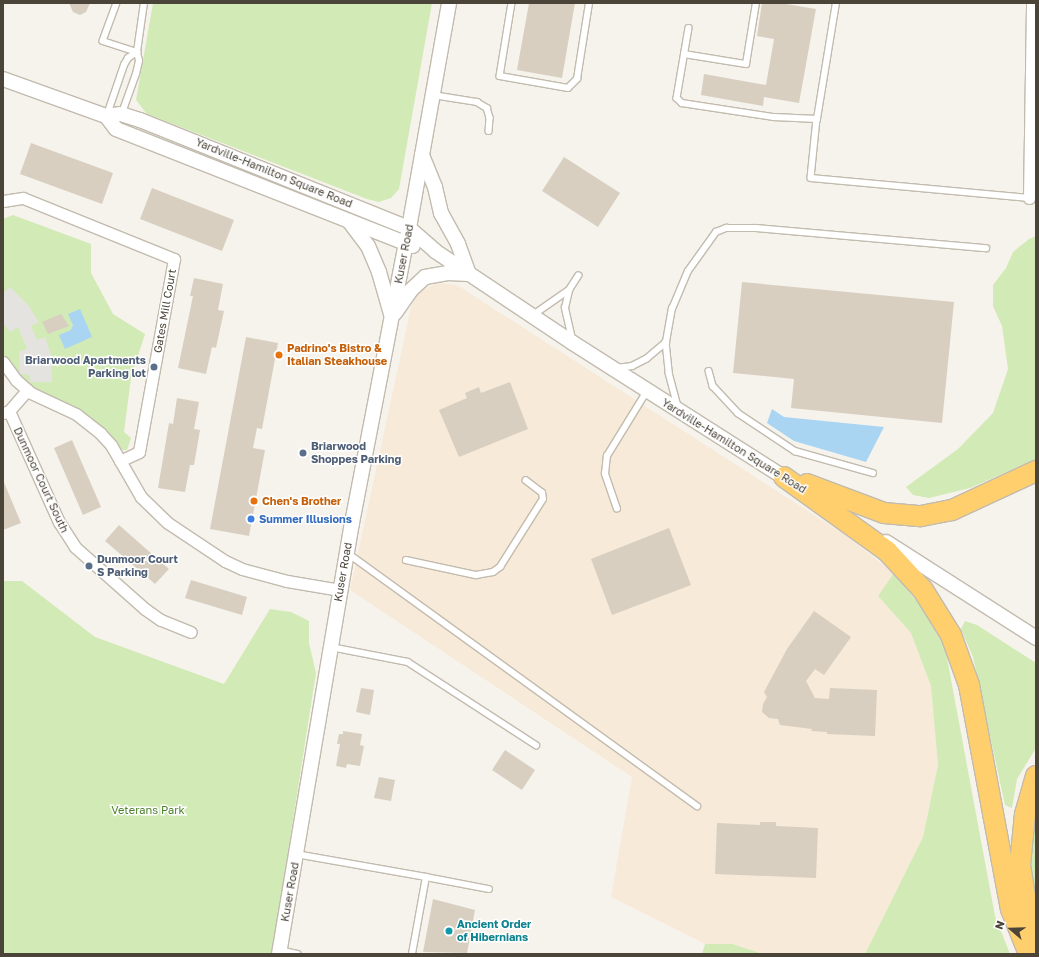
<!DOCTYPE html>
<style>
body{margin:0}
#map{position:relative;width:1039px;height:957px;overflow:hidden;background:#f6f3ec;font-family:"Golos Text",sans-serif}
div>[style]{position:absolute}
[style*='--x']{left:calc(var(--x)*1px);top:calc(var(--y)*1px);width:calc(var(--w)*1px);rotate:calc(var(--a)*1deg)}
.commercial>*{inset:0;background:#f7ead8}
.green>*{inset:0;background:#d2eab5}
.parking>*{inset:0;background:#e5e3e0}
.water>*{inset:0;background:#a9d4f2}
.building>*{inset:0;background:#d8cfc1}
.roads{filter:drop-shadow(1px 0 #c2bbae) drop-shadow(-1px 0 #c2bbae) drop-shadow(0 1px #c2bbae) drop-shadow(0 -1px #c2bbae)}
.service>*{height:5.5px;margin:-2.75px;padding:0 2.75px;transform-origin:2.75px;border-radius:2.75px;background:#fff}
.minor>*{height:11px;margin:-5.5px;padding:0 5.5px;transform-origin:5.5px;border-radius:5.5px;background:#fff}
.tertiary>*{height:14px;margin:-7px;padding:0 7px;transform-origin:7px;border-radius:7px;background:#fff}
.motorway>*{height:20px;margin:-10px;padding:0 10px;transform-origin:10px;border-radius:10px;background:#ffcf6e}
.dots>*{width:11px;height:11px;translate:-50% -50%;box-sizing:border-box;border:2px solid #fff;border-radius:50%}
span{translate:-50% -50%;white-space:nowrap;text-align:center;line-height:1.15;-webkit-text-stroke:3px #fff;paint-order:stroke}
.street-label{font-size:11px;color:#4b4439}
.food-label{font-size:11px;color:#c56008;font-weight:700}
.left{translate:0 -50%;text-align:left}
.service-label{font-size:11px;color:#4e5e75;font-weight:700}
.right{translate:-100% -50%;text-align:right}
.shop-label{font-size:11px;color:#366cbe;font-weight:700}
.park-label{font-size:11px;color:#4a7f2a}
.culture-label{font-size:11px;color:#0d838f;font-weight:700}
.frame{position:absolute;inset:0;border:4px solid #4b4439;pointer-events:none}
.north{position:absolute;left:991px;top:909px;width:40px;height:40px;-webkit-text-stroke:3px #fff;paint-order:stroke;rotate:290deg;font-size:11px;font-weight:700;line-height:16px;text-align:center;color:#4b4439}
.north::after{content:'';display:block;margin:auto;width:14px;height:18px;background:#4b4439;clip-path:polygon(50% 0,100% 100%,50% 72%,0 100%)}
</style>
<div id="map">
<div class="commercial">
<div style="clip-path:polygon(436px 283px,457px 285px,845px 535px,894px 573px,878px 596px,911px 633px,931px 686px,938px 765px,923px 837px,865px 954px,763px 954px,732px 944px,705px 944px,611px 897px,632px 777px,350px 590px,411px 307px,418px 293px)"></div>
</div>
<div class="green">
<div style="clip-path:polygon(153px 3px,432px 3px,399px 189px,391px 198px,379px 202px,367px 199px,147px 114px,136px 100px)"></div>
<div style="clip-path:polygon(13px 215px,91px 244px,91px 273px,113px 314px,145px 334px,131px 378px,124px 432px,131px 438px,127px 450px,119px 450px,33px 390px,6px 363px,3px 356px,3px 219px)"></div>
<div style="clip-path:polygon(1036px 236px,1036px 459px,970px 488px,929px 498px,913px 495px,906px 487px,958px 449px,993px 413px,1008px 369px,1002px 326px,993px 306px,993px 285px,1006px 268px,1013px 252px,1029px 239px)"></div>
<div style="clip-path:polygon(894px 573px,919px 604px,945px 647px,995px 916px,1010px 954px,865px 954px,923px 837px,938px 765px,931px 686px,911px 633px,878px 596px)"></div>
<div style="clip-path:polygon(3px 581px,22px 581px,95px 637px,224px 684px,270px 609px,291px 612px,309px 621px,309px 643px,316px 673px,272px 954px,3px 954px)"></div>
<div style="clip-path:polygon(965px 621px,977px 625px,1036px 663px,1036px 748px,1017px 779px,1012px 808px,1005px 805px,973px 657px,961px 629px)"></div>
<div style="clip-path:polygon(1036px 808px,1036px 894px,1031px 867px)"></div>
<div style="clip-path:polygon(705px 944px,732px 944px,763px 954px,702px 954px)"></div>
</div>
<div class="parking">
<div style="clip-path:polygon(10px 287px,28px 305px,39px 322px,31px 326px,37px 340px,45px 337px,51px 355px,52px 382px,30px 382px,30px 375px,20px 374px,19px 352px,27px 349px,18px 327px,10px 332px,3px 323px,3px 293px)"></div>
</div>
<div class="water">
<div style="clip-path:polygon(80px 309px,92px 337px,65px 349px,59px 335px,71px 330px,73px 325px,68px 314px)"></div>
<div style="clip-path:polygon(772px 409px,784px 417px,884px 427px,866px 462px,794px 441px,767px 423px)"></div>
</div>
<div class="building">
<div style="clip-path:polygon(69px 3px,90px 3px,86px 12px,80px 15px,73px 12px)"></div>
<div style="clip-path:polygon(529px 3px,575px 3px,562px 78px,517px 70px)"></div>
<div style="clip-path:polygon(762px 3px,780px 3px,816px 9px,799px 103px,764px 97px,763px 106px,701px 95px,704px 74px,766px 85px,774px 39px,757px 36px)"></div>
<div style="clip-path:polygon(31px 143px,113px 173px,102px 204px,20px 174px)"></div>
<div style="clip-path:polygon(564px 157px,620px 193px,598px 227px,542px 191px)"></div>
<div style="clip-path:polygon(152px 188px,234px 220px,222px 251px,140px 219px)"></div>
<div style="clip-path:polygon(194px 278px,223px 284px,218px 310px,224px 311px,216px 348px,212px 347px,206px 374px,178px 368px,193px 296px,190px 296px)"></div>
<div style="clip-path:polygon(742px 282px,954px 302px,942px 423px,791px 408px,794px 379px,733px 373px)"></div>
<div style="clip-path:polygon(61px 314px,69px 326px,48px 334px,42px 322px)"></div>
<div style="clip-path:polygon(246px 337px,278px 343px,262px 429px,257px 428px,253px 448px,265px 450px,249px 536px,210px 529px)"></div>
<div style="clip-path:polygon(510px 382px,528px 429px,459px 457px,439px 410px,467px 398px,465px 393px,479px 387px,481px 393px)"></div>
<div style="clip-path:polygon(177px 398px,199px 402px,194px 429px,200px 430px,194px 465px,190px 465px,185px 492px,158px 488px,169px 423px,173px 424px)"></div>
<div style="clip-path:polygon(72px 440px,101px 507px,83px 515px,54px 448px)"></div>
<div style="clip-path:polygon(3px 480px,21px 523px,3px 530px)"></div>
<div style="clip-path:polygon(119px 525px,169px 569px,155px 584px,105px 541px)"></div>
<div style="clip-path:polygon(669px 528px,691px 585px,612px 615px,591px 559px)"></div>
<div style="clip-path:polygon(191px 580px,247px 597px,242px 615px,185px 598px)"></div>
<div style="clip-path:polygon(814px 611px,851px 637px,824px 675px,815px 669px,806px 681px,815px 698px,829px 699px,830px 688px,877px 690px,875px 736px,827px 734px,827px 732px,811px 731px,812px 729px,780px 725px,778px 719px,769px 718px,762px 712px,763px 704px,767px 697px,764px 692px,787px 649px)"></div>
<div style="clip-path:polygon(361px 688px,374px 690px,370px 715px,356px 712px)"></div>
<div style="clip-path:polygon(343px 731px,362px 734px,360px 745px,364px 746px,360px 766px,347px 764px,346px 768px,336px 766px,340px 744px,337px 744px,339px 734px,343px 734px)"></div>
<div style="clip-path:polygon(505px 750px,535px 770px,522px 790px,492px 770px)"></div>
<div style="clip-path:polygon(379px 777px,395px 780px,391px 801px,374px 798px)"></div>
<div style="clip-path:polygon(760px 822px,776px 822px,776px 826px,818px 828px,816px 878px,715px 874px,717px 823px,760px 825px)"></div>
<div style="clip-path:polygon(433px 899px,475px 910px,467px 953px,423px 952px)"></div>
</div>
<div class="roads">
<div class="service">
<div style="--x:117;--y:3;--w:40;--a:110.2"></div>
<div style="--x:103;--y:41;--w:36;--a:18"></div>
<div style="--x:512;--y:3;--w:74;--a:99.3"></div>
<div style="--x:500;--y:76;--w:69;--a:10"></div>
<div style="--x:568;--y:88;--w:13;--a:-45"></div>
<div style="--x:577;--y:79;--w:77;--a:-81"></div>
<div style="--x:689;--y:28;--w:71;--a:99.7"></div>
<div style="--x:677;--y:98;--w:7;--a:45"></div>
<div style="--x:682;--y:103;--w:93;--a:8.7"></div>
<div style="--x:774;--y:117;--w:43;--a:2.7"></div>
<div style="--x:817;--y:119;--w:118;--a:-80.7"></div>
<div style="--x:684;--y:54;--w:63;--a:9.2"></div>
<div style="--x:746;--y:64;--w:62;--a:-80.7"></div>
<div style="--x:433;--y:95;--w:45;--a:9"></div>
<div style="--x:477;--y:102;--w:12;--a:31"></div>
<div style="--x:487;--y:108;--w:10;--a:73"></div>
<div style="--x:490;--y:118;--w:13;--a:94"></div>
<div style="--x:122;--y:113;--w:41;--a:-70.3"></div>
<div style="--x:136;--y:74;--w:13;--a:-77"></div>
<div style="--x:139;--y:61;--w:9;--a:-103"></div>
<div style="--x:137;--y:52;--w:49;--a:-81.9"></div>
<div style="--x:107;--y:115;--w:53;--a:-71.2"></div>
<div style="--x:124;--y:65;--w:8;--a:-60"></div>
<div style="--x:128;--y:58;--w:11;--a:-34"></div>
<div style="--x:817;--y:119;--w:59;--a:95.8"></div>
<div style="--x:811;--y:178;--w:219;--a:5.2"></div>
<div style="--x:533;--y:315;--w:44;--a:-34.8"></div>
<div style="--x:572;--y:339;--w:32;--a:-103"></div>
<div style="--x:565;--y:308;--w:18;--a:-77"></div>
<div style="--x:569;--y:290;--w:17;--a:-57"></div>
<div style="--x:666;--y:342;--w:34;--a:-80"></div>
<div style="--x:672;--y:309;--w:41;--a:-67.2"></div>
<div style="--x:688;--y:271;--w:48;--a:-54.3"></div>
<div style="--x:716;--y:232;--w:11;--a:-22"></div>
<div style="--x:726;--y:228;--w:30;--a:0"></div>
<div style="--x:756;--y:228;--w:231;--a:5"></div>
<div style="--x:616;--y:368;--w:16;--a:-7"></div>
<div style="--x:632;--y:366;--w:16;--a:-27"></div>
<div style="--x:646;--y:359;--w:26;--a:-40"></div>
<div style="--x:666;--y:342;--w:31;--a:84"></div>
<div style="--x:669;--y:373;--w:34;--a:75"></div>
<div style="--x:709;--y:371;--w:16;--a:75"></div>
<div style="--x:713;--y:386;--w:37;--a:47"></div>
<div style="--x:738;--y:413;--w:69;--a:33.7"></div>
<div style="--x:795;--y:451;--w:81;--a:15.8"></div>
<div style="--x:617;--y:509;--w:37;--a:-109"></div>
<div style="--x:605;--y:474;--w:18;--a:-84"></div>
<div style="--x:607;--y:456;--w:76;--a:-58.4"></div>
<div style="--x:349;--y:554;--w:430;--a:35.9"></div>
<div style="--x:406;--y:560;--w:72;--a:12.1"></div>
<div style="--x:476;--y:575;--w:17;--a:-10"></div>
<div style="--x:493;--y:572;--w:9;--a:-36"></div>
<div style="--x:500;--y:567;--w:80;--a:-57.7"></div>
<div style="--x:543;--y:499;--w:6;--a:-99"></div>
<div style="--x:542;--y:493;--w:20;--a:-143"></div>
<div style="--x:331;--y:647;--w:78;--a:11"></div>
<div style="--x:408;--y:662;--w:153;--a:33"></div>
<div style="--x:296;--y:854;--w:132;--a:10"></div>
<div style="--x:280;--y:950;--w:18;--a:13"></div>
<div style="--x:412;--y:954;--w:78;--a:-79.7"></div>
<div style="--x:426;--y:877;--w:64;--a:10.8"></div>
</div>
<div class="minor">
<div style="--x:1029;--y:198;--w:195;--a:-89.1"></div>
<div style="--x:3;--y:201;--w:20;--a:-9"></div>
<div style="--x:23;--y:198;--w:163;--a:22"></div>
<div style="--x:174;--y:259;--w:196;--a:100.3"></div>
<div style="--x:139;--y:452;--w:21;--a:155"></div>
<div style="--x:3;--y:362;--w:22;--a:54"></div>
<div style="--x:16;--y:380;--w:20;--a:41"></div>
<div style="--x:31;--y:393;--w:50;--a:25"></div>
<div style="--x:76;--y:414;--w:31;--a:38"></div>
<div style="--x:100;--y:433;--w:16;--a:47"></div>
<div style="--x:111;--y:445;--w:60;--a:60"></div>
<div style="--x:141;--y:497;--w:37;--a:44"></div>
<div style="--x:168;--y:523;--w:69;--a:33.7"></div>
<div style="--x:225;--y:561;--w:19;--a:25"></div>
<div style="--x:242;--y:569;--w:47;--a:14.9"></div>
<div style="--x:287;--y:581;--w:54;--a:9.6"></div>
<div style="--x:9;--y:411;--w:122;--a:65.8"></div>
<div style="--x:59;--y:522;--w:30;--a:57"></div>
<div style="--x:75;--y:547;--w:94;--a:41.5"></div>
<div style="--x:145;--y:609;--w:19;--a:35"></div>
<div style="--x:161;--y:620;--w:32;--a:22"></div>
<div style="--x:3;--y:413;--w:6;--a:-18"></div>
<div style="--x:9;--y:411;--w:28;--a:-49"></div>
</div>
<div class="tertiary">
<div style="--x:3;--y:79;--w:109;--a:19.8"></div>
<div style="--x:106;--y:116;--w:15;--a:-8"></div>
<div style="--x:121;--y:114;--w:20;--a:18"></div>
<div style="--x:140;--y:120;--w:290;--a:21.9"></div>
<div style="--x:409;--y:228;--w:35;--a:41"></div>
<div style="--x:435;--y:251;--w:166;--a:33.7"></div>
<div style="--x:573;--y:343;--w:259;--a:32.5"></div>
<div style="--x:106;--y:116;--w:16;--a:52"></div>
<div style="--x:116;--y:129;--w:319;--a:21.5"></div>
<div style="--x:422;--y:155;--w:35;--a:68"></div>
<div style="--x:435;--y:187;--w:27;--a:77"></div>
<div style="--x:441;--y:213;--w:35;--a:61"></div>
<div style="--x:458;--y:244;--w:32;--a:70"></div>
<div style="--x:349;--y:221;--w:31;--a:53"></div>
<div style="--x:368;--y:246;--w:28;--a:67"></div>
<div style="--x:379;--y:272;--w:44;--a:74.1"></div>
<div style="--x:395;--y:313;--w:28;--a:-55"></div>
<div style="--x:411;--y:290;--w:19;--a:-43"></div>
<div style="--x:425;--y:277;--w:23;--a:-10"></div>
<div style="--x:448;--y:273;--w:21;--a:3"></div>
<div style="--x:886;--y:542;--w:178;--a:32.6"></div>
<div style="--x:279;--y:954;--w:437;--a:-80.4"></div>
<div style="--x:352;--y:523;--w:300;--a:-79.1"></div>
<div style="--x:409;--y:228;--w:229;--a:-79.9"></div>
</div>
<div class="motorway">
<div style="--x:784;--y:477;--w:127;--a:35.7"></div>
<div style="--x:887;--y:551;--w:53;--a:47.3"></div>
<div style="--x:923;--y:590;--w:53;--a:58.1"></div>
<div style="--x:951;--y:635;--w:53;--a:70.2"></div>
<div style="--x:969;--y:685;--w:228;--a:79.4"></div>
<div style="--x:1011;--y:909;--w:48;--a:68.2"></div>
<div style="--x:807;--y:484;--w:82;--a:20.6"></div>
<div style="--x:884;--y:513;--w:37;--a:5"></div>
<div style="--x:921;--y:516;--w:32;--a:-11"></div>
<div style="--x:952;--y:510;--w:93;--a:-24.9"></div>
<div style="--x:1036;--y:776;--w:40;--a:106"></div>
<div style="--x:1025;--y:814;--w:51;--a:95.6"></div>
<div style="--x:1020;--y:865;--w:44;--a:80.8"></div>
<div style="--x:1027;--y:908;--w:28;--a:71"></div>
</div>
</div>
<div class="dots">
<div style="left:279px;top:355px;background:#e8710a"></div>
<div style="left:154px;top:367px;background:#5c6f8a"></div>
<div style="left:303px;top:453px;background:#5c6f8a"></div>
<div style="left:254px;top:501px;background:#e8710a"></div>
<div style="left:251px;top:519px;background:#3f7fe0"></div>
<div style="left:89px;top:566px;background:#5c6f8a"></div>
<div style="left:449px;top:931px;background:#0f9aa8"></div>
</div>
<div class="street-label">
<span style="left:274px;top:173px;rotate:22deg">Yardville-Hamilton Square Road</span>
<span style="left:404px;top:254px;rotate:-79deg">Kuser Road</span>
<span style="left:165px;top:311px;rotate:-80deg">Gates Mill Court</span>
<span style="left:734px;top:446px;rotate:32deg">Yardville-Hamilton Square Road</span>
<span style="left:41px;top:480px;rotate:65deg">Dunmoor Court South</span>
<span style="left:343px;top:572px;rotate:-80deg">Kuser Road</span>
<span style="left:290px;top:892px;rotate:-80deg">Kuser Road</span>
</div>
<div class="food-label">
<span class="left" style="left:287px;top:355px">Padrino's Bistro &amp;<br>Italian Steakhouse</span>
<span class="left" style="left:262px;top:501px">Chen's Brother</span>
</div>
<div class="service-label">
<span class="right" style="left:146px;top:367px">Briarwood Apartments<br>Parking lot</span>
<span class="left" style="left:311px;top:453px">Briarwood<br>Shoppes Parking</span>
<span class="left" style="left:97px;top:566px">Dunmoor Court<br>S Parking</span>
</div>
<div class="shop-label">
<span class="left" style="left:259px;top:519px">Summer Illusions</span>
</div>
<div class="park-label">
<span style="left:148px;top:810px">Veterans Park</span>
</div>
<div class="culture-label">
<span class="left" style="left:457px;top:931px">Ancient Order<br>of Hibernians</span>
</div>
<div class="frame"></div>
<div class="north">N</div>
</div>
